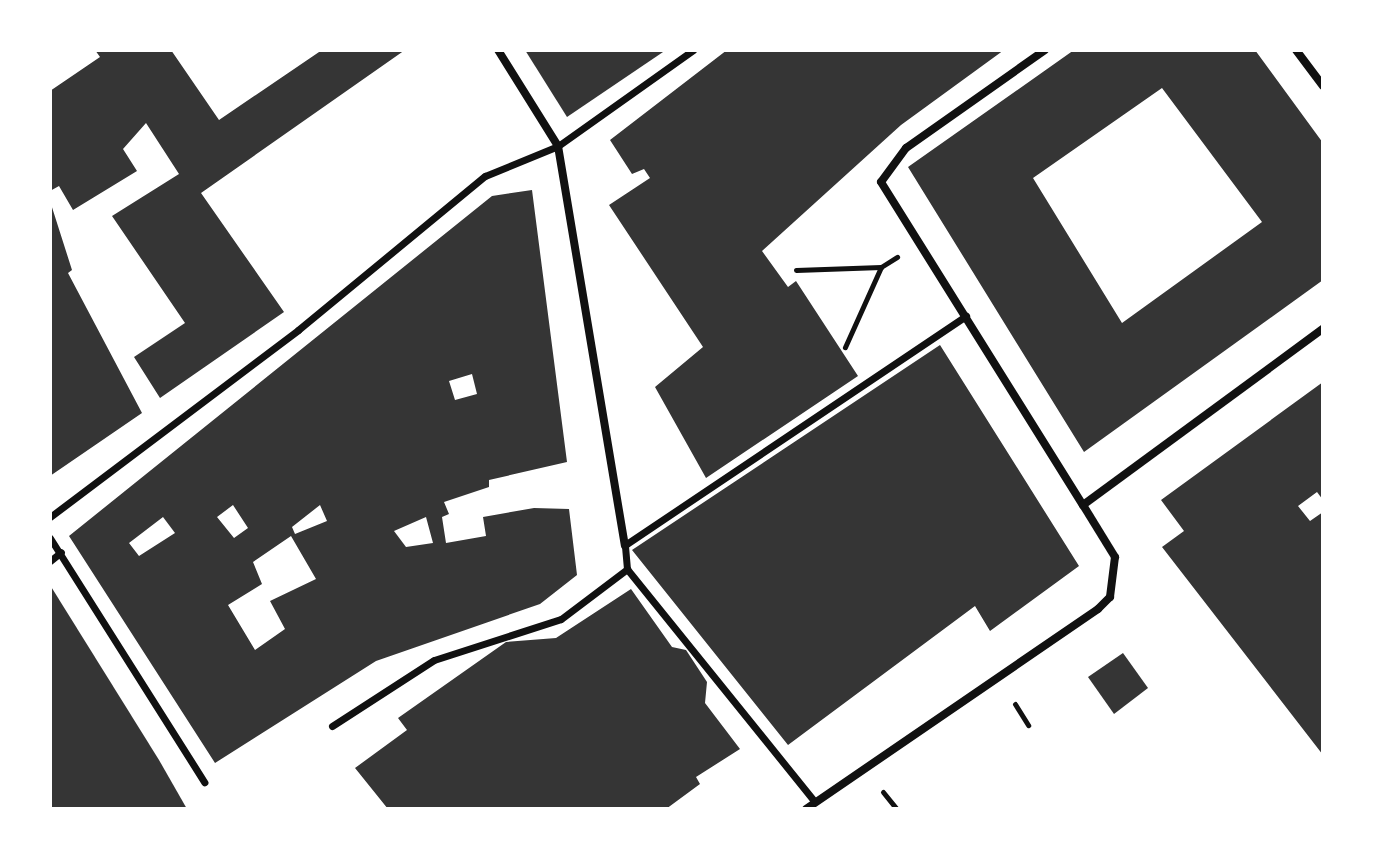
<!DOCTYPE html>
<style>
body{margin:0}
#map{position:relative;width:1373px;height:859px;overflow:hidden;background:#fff;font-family:Commissioner,sans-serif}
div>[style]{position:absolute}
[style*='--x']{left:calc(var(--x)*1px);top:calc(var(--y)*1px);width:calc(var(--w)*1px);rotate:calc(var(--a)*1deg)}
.building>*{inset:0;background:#353535}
.path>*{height:5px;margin:-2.5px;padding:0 2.5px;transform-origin:2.5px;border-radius:2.5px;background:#111}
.pedestrian>*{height:7px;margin:-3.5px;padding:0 3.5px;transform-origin:3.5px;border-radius:3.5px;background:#111}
.minor>*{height:8px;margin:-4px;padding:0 4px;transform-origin:4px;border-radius:4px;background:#111}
span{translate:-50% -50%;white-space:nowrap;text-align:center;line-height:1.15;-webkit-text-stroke:7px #fff;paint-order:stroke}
.frame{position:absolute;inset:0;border:52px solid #fff;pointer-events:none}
</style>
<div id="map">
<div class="building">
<div style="clip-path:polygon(95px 50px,171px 50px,219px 120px,322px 50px,405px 50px,201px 193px,284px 312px,160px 398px,134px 357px,185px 323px,112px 216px,179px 174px,146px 123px,123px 149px,137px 171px,73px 210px,59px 186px,50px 191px,50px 91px,100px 57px)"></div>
<div style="clip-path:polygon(525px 50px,666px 50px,567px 117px)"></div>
<div style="clip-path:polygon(727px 50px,1004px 50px,901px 125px,762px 251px,788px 287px,796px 281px,858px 376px,706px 478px,655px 387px,703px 347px,609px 205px,650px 178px,644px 169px,632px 174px,610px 140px)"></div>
<div style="clip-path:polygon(evenodd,1074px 50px,1255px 50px,1323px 143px,1323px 280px,1084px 452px,908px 167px,1074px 50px,1162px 88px,1262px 222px,1122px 323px,1033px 178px,1162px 88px)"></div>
<div style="clip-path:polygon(evenodd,532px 190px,567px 462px,489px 480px,489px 487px,444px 502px,449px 514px,442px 517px,446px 543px,486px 536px,483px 517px,534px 508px,569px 509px,577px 575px,540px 604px,376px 661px,215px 763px,69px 536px,492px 196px,532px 190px,472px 374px,477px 394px,455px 400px,449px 381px,472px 374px,532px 190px,233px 505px,248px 528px,234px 538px,217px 517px,233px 505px,532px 190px,320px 505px,327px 521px,295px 534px,292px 527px,320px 505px,532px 190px,163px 517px,175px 533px,139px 556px,129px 543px,163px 517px,532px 190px,426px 517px,433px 543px,406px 547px,394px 531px,426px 517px,532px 190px,291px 536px,316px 579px,270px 601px,285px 629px,255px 650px,228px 605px,262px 584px,253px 562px,291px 536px)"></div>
<div style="clip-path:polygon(50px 201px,72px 270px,68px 273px,142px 413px,50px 476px)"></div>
<div style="clip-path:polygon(940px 345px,1079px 566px,990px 631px,975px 606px,788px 745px,632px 550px)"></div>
<div style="clip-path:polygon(1323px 382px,1323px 500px,1317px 492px,1298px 506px,1310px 521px,1323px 512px,1323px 755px,1162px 547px,1184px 531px,1161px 500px)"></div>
<div style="clip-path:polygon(50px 585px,159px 760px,187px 809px,50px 809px)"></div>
<div style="clip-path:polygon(631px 589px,672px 647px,686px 650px,707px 682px,705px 703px,740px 749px,696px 777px,700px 784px,666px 809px,388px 809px,355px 768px,407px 730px,398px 718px,506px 642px,556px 638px)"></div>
<div style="clip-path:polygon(1123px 653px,1148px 688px,1114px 714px,1088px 677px)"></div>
</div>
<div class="path">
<div style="--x:881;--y:267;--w:19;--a:-32"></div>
<div style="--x:796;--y:270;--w:85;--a:-2"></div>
<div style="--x:881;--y:267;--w:88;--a:114.2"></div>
<div style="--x:1015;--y:704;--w:25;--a:58"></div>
<div style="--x:883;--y:792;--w:21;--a:51"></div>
</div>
<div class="pedestrian">
<div style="--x:50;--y:517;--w:311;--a:-37"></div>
<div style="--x:298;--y:330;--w:242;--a:-39.5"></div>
<div style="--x:485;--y:176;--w:79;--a:-22.3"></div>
<div style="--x:558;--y:146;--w:166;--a:-35.4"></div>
<div style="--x:50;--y:538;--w:289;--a:57.7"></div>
<div style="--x:50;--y:561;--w:14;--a:-39"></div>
<div style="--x:627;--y:569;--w:24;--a:-95"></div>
<div style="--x:625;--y:545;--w:411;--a:-33.9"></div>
<div style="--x:627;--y:569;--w:299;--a:51.1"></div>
<div style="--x:332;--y:726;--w:121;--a:-32.9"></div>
<div style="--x:434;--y:660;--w:133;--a:-17.9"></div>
<div style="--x:561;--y:619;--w:83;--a:-37.1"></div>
</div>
<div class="minor">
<div style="--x:498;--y:50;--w:113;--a:58"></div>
<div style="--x:558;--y:146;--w:405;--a:80.5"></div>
<div style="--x:1045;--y:50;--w:170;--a:144.8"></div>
<div style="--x:906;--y:148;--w:42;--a:126.3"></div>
<div style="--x:881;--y:182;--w:381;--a:58"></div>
<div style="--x:1296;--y:50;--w:45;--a:53.1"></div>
<div style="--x:806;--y:809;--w:354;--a:-34.4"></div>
<div style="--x:1098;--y:609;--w:17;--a:-45"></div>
<div style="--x:1110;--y:597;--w:40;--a:-82.9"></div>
<div style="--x:1115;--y:557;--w:61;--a:-121.6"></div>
<div style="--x:1083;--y:505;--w:298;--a:-36.3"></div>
</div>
<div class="frame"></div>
</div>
